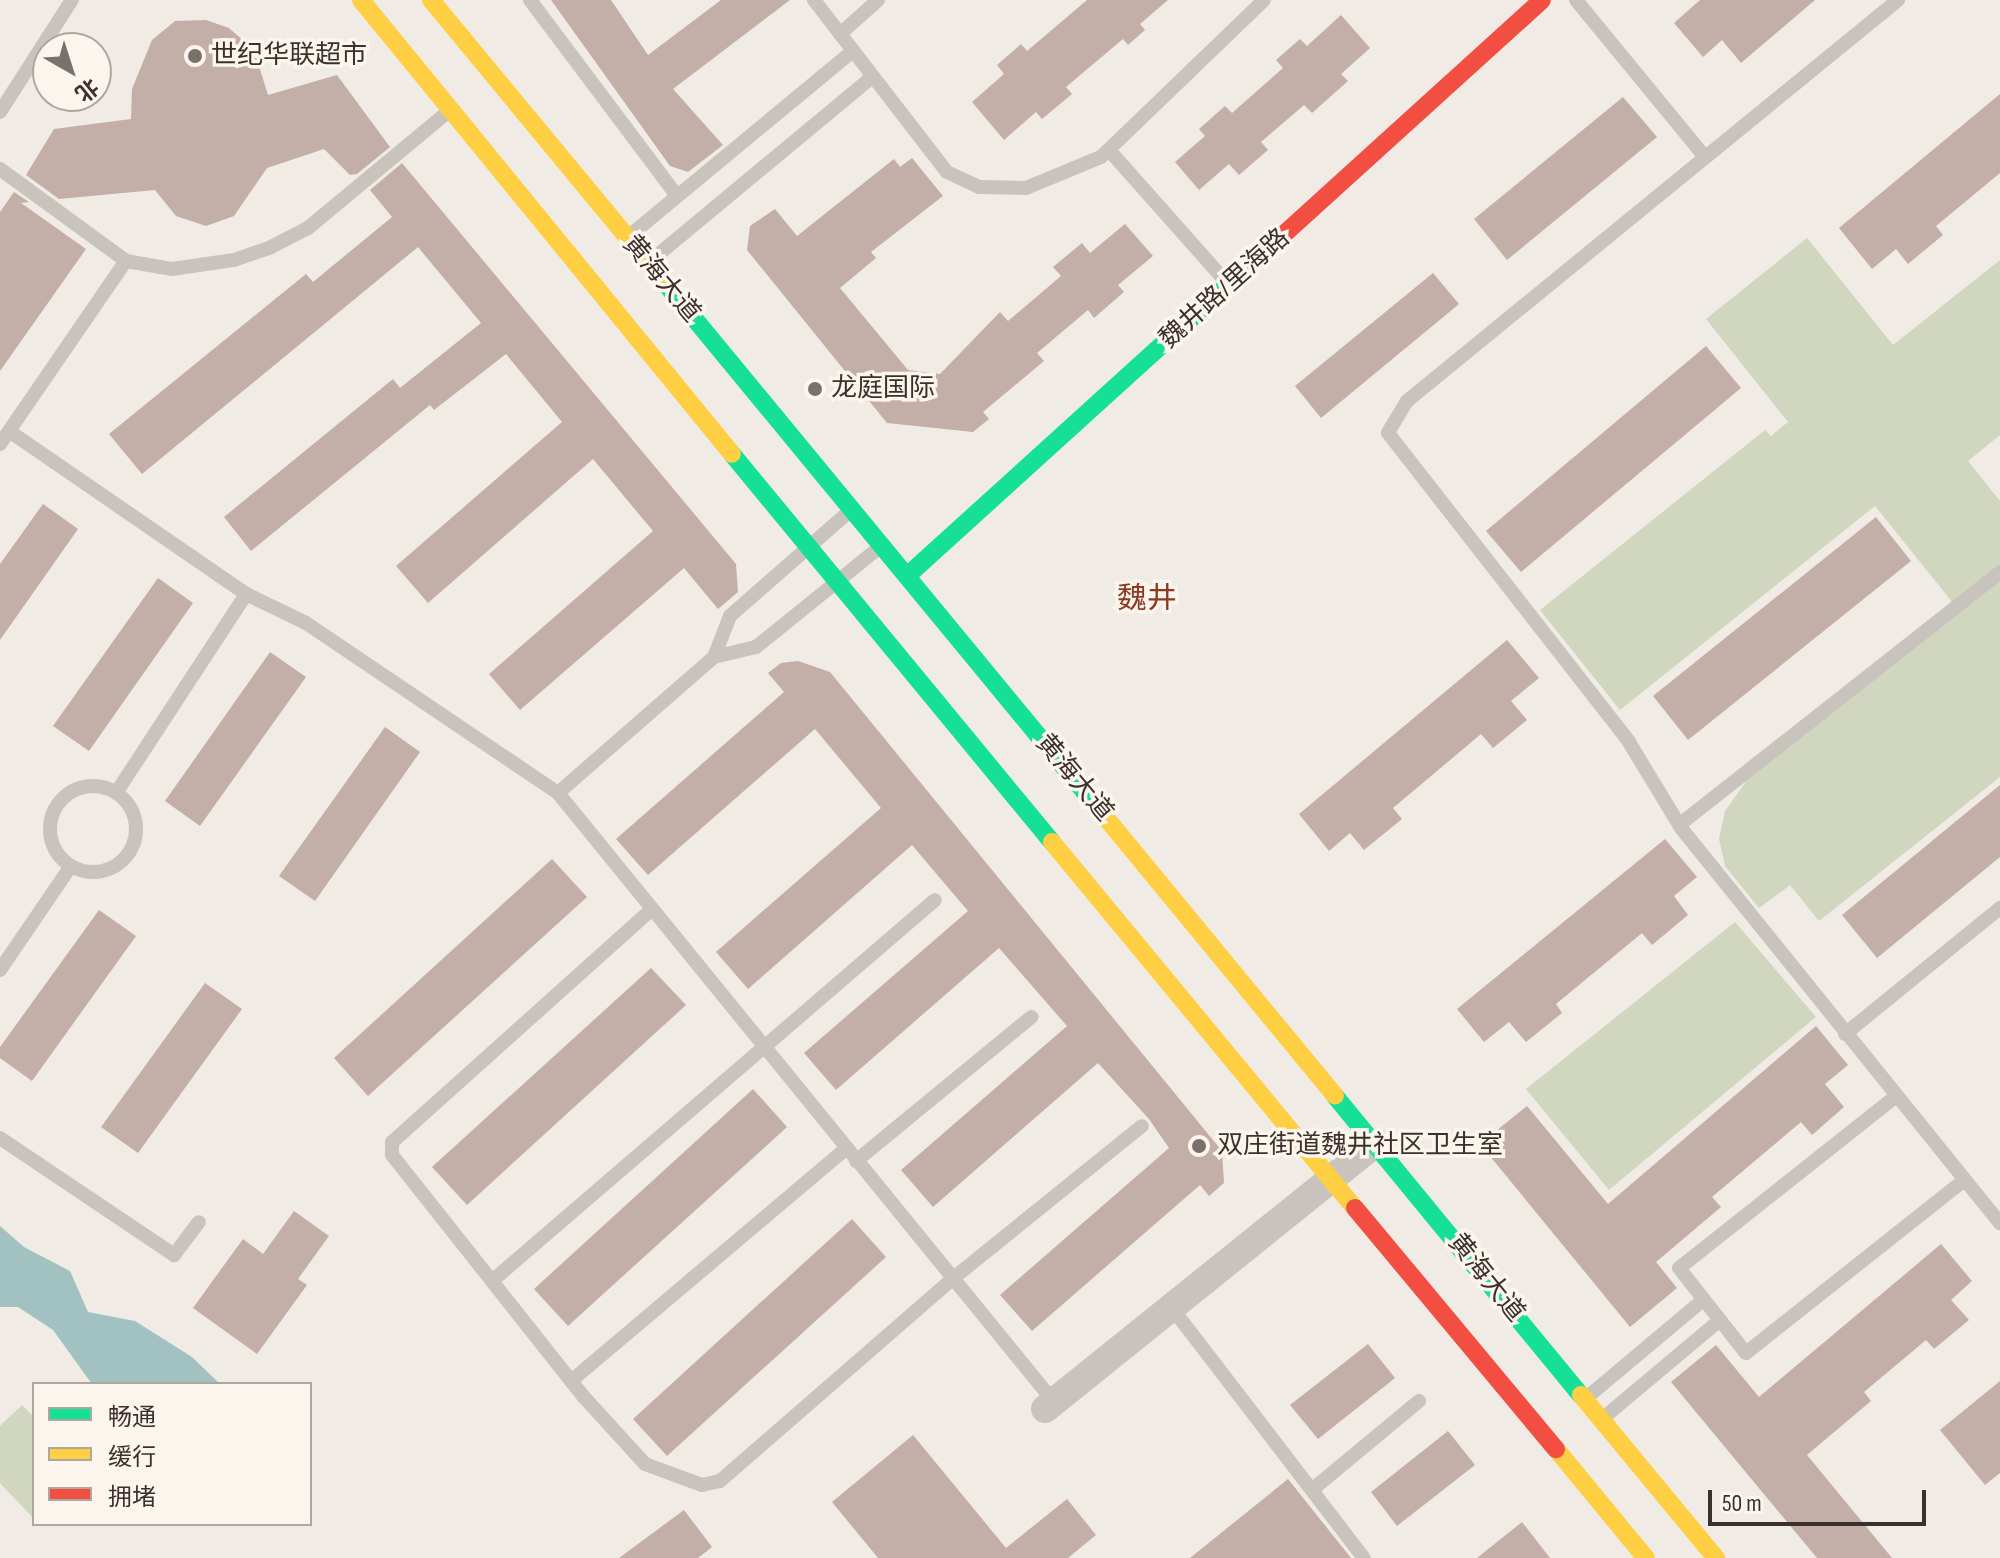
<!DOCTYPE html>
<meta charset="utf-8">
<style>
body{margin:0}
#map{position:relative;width:2000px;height:1558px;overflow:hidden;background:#f0ebe5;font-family:"Sofia Sans Condensed","Noto Sans SC",sans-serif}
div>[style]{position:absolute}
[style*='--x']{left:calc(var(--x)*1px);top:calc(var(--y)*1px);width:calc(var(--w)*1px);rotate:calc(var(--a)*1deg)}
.green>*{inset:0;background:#d1d6bf}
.water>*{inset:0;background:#a1c2c1}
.building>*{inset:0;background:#c3afa7}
.lane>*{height:14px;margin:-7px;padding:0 7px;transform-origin:7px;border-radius:7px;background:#c9c3be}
.lane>.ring{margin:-7px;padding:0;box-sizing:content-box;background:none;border:14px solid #c9c3be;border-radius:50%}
.street>*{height:28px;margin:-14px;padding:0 14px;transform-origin:14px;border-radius:14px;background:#c9c3be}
.fast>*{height:18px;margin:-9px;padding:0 9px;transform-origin:9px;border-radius:9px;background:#16e098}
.slow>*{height:18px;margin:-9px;padding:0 9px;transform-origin:9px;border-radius:9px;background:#ffcf43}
.jam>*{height:18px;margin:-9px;padding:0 9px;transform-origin:9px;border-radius:9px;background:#f24e42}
.dots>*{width:22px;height:22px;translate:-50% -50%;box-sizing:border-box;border:4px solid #fbf5ee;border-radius:50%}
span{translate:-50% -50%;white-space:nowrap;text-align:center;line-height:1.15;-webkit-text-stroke:7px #fbf5ee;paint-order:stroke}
.poi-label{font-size:26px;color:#3b302b}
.left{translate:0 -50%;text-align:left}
.street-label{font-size:26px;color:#3b302b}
.quarter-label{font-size:30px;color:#8c3b22}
.legend{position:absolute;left:32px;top:1382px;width:280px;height:144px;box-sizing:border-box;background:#fbf5ee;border:2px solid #aea6a0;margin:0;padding:10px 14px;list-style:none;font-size:24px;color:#3b302b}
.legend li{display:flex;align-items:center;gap:16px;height:40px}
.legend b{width:40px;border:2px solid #aea6a0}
.north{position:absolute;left:32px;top:32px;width:80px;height:80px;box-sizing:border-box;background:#fbf5ee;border:2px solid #aea6a0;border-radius:50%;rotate:141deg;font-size:22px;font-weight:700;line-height:32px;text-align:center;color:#3b302b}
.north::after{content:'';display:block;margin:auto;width:28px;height:36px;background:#7a716c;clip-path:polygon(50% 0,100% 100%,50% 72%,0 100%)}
.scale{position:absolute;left:1708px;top:1490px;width:218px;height:36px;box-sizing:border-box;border:4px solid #3b302b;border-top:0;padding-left:10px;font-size:24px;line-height:28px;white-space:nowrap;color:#3b302b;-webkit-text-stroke:6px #fbf5ee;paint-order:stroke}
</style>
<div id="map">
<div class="green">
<div style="clip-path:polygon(1807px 238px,1893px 345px,2000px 260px,2000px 435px,1968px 461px,2000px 501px,2000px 566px,1953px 603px,1875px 506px,1620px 710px,1540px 610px,1765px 430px,1771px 436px,1788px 422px,1706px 319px)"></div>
<div style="clip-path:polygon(2000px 577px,2000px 777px,1819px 921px,1790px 885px,1759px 908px,1725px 866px,1719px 839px,1725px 811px,1750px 776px)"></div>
<div style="clip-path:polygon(1735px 922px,1816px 1017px,1609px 1190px,1526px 1089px)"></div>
<div style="clip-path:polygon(22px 1405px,34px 1417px,34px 1519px,0 1483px,0 1426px)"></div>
</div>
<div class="water">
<div style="clip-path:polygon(0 1226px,24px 1247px,70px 1271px,88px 1312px,135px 1321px,192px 1357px,220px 1384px,92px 1384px,53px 1330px,18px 1307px,0 1307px)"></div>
</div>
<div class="building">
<div style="clip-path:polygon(551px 0,611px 0,648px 55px,721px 0,790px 0,673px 89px,723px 145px,688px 172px,670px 166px)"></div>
<div style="clip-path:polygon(1087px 0,1168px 0,1140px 24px,1145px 30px,1128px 45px,1123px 39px,1066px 87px,1072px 94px,1042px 119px,1036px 112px,1004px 140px,972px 102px,1004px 74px,997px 65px,1021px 44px,1027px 51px)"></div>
<div style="clip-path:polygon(1700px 0,1815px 0,1741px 63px,1722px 40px,1703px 57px,1674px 23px)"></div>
<div style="clip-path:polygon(1341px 15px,1370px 48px,1341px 74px,1348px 81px,1312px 113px,1304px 105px,1261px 142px,1268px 150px,1239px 175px,1229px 164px,1199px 190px,1175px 162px,1205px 136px,1199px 129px,1225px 106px,1232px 113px,1283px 68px,1276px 60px,1300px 39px,1307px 46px)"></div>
<div style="clip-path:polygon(206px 20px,229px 28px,254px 50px,268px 95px,337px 75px,390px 147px,357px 174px,350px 175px,324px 149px,267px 168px,234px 216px,206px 226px,176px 216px,155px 190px,59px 199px,26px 175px,54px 129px,131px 119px,132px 89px,152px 40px,175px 21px)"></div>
<div style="clip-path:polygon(2000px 94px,2000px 173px,1936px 226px,1943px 235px,1908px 264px,1896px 249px,1872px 269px,1839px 228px)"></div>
<div style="clip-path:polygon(1623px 97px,1657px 137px,1507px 260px,1474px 219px)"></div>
<div style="clip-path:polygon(912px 158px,943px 196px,871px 252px,876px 258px,840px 288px,908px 370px,940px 374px,1000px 312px,1008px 321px,1061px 276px,1053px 267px,1082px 243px,1090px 253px,1125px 224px,1153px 256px,1118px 285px,1124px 292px,1094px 318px,1088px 310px,1037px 353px,1044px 361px,983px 412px,989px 419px,973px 432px,887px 423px,747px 250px,750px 226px,775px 209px,797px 236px,894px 159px,900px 167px)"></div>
<div style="clip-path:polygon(402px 163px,736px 564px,738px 592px,718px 609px,684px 568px,520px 710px,489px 674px,653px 531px,593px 459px,428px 603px,396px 566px,562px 422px,506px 354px,434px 410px,430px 405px,251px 551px,224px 517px,393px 379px,400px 388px,481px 323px,418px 247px,142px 474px,109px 434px,306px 274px,313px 282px,392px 217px,370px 190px)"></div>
<div style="clip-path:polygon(14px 192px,29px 202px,21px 203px,86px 249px,0 371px,0 212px)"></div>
<div style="clip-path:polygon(1433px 273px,1459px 304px,1321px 418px,1295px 386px)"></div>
<div style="clip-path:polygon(1706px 346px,1741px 388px,1521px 572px,1486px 531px)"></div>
<div style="clip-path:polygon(43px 504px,78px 529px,0 640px,0 564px)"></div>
<div style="clip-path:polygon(1876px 517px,1911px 561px,1688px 740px,1653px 696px)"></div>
<div style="clip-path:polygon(158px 578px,193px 603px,89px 751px,53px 726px)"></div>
<div style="clip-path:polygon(1507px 640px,1539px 678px,1511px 701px,1527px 720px,1493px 748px,1481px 734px,1393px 808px,1402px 819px,1364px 850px,1350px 833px,1329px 851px,1299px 814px)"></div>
<div style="clip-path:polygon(270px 652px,306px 677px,200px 826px,165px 801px)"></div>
<div style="clip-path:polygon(798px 661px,830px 672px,1222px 1151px,1224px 1183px,1209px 1196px,1200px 1185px,1032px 1331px,1000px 1295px,1169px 1148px,1149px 1119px,1098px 1063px,933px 1207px,901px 1170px,1067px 1026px,999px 948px,836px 1090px,804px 1053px,968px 911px,912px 845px,748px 989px,716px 952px,881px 808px,815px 729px,648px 875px,616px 839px,784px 692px,768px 673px,781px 663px)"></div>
<div style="clip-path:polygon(385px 727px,420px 752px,315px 901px,279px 876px)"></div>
<div style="clip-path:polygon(2000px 785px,2000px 857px,1877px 958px,1842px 915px)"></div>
<div style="clip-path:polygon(1665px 839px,1697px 877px,1674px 896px,1688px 915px,1652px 945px,1642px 933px,1556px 1004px,1562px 1013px,1526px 1042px,1509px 1022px,1484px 1042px,1457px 1009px)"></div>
<div style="clip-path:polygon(552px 859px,587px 897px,368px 1096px,334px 1058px)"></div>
<div style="clip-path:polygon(99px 910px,136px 936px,32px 1081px,0 1058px,0 1047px)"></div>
<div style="clip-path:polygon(651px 968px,686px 1005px,467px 1205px,432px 1167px)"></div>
<div style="clip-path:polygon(205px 983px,242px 1009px,138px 1153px,101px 1127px)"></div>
<div style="clip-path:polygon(1816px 1026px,1848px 1065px,1825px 1084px,1844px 1107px,1812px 1135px,1801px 1122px,1712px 1197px,1721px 1207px,1656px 1262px,1677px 1288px,1630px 1327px,1480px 1144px,1527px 1106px,1608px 1204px)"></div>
<div style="clip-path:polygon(753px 1089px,787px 1127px,568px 1326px,534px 1289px)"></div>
<div style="clip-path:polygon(294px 1211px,329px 1236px,298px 1279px,307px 1285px,257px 1354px,193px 1308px,243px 1239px,263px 1254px)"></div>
<div style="clip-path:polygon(852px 1219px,886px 1257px,667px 1456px,633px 1419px)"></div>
<div style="clip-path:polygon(1941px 1244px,1972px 1281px,1951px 1300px,1969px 1320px,1934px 1349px,1926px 1340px,1864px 1392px,1871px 1401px,1807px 1455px,1892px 1558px,1817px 1558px,1671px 1382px,1716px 1345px,1759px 1397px)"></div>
<div style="clip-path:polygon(1368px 1344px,1395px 1378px,1318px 1439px,1290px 1405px)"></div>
<div style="clip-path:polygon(2000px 1381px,2000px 1473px,1985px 1485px,1940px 1430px)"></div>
<div style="clip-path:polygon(1448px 1431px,1475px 1465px,1397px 1526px,1371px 1492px)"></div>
<div style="clip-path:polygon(913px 1435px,1006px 1548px,1067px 1499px,1096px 1535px,1068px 1558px,878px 1558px,832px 1502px)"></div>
<div style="clip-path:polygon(1288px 1479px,1351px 1558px,1190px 1558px)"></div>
<div style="clip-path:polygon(684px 1510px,712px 1547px,698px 1558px,619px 1558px)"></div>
<div style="clip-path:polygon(1522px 1522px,1550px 1558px,1477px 1558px)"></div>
</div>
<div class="lane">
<div style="--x:530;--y:0;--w:245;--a:53.1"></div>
<div style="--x:814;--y:0;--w:217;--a:52.3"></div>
<div style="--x:947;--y:172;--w:35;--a:25"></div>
<div style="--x:979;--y:187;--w:47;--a:1.2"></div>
<div style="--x:1026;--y:188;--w:81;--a:-22.5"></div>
<div style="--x:1101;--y:157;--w:226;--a:-43.9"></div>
<div style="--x:1576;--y:0;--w:203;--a:50.6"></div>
<div style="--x:1898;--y:0;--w:634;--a:140.76"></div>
<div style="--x:1407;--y:401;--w:37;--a:121"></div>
<div style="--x:1388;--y:433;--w:392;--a:52"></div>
<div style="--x:1629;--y:742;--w:100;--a:58.8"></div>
<div style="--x:1681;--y:828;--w:508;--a:51.08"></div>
<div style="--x:840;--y:34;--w:51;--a:-41.8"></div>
<div style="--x:0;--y:112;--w:133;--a:-57.3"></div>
<div style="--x:1109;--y:150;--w:179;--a:48.4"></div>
<div style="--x:0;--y:169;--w:156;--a:36.1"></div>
<div style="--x:628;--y:237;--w:292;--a:-39.6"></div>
<div style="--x:648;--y:263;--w:291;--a:-39.7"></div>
<div style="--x:9;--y:431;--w:288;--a:34.5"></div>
<div style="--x:246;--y:594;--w:67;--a:25.8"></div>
<div style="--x:306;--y:623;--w:304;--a:34"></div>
<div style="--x:558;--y:793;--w:785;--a:50.84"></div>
<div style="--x:0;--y:444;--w:222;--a:-55.5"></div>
<div style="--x:126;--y:261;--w:47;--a:9.9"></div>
<div style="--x:172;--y:269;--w:63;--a:-8.3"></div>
<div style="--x:234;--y:260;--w:39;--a:-19"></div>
<div style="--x:271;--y:247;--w:42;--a:-27.2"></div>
<div style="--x:308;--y:228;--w:183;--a:-39.7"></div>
<div style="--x:851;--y:510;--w:161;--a:138.8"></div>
<div style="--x:730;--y:616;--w:44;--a:111.3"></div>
<div style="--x:714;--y:657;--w:43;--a:-13.4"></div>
<div style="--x:756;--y:647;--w:159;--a:-38.9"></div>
<div class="ring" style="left:50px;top:786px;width:72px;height:72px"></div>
<div style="--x:116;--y:793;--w:238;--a:-56.8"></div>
<div style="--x:558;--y:793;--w:207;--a:-41.1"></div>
<div style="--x:1679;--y:825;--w:409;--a:-38.2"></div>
<div style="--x:652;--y:909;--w:349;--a:138.1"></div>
<div style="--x:392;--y:1142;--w:13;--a:90"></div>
<div style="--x:392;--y:1155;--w:308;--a:51.6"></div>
<div style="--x:583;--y:1396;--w:92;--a:47.6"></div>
<div style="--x:645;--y:1464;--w:61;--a:20.2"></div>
<div style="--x:702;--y:1485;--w:18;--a:-13"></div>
<div style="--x:720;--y:1481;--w:306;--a:-41"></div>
<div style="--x:951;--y:1280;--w:245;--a:-38.9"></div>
<div style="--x:0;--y:970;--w:126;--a:-55.7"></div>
<div style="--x:1845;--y:1034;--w:200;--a:-39.1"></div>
<div style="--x:1895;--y:1097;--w:275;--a:141.6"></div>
<div style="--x:1679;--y:1268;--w:108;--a:51.8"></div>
<div style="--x:1746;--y:1353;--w:277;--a:-38.4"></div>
<div style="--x:0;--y:1138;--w:210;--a:33.9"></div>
<div style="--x:174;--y:1255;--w:41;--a:-52.9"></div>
<div style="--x:856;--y:1161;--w:227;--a:-39.4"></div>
<div style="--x:492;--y:1281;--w:584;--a:-40.7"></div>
<div style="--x:1172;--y:1308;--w:315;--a:52.5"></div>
<div style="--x:571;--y:1381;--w:360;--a:-40.2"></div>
<div style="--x:1585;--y:1399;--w:155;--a:-40"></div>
<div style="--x:1602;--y:1419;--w:154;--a:-40"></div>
<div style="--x:1313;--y:1489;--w:138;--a:-39.7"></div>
</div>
<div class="street">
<div style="--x:1045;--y:1409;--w:425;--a:-38.8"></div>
</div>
<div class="fast">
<div style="--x:660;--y:277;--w:687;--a:50.49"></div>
<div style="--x:732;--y:454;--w:503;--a:50.49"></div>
<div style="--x:907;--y:576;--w:478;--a:-42.2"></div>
<div style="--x:1335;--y:1096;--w:387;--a:50.6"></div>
</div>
<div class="slow">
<div style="--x:361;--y:0;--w:586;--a:50.74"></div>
<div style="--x:431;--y:0;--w:359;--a:50.4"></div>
<div style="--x:1097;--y:807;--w:374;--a:50.5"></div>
<div style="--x:1052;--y:842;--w:475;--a:50.4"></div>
<div style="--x:1581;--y:1395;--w:212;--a:50.4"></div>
<div style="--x:1556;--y:1449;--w:141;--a:50.5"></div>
</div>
<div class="jam">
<div style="--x:1261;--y:255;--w:379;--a:-42.2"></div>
<div style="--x:1355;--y:1208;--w:314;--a:50.2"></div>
</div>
<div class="dots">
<div style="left:195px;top:56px;background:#7a716c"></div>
<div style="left:815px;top:389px;background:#7a716c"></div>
<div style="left:1199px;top:1146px;background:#7a716c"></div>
</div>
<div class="poi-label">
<span class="left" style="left:211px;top:56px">世纪华联超市</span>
<span class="left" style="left:831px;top:389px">龙庭国际</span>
<span class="left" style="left:1217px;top:1146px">双庄街道魏井社区卫生室</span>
</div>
<div class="street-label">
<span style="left:661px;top:279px;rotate:50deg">黄海大道</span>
<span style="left:1225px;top:289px;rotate:-42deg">魏井路/里海路</span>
<span style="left:1074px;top:778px;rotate:50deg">黄海大道</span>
<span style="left:1486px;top:1278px;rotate:51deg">黄海大道</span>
</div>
<div class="quarter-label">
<span style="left:1147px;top:599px">魏井</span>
</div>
<ul class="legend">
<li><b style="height:10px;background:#16e098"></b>畅通</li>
<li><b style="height:10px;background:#ffcf43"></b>缓行</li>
<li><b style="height:10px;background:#f24e42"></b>拥堵</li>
</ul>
<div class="north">北</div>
<div class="scale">50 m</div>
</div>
